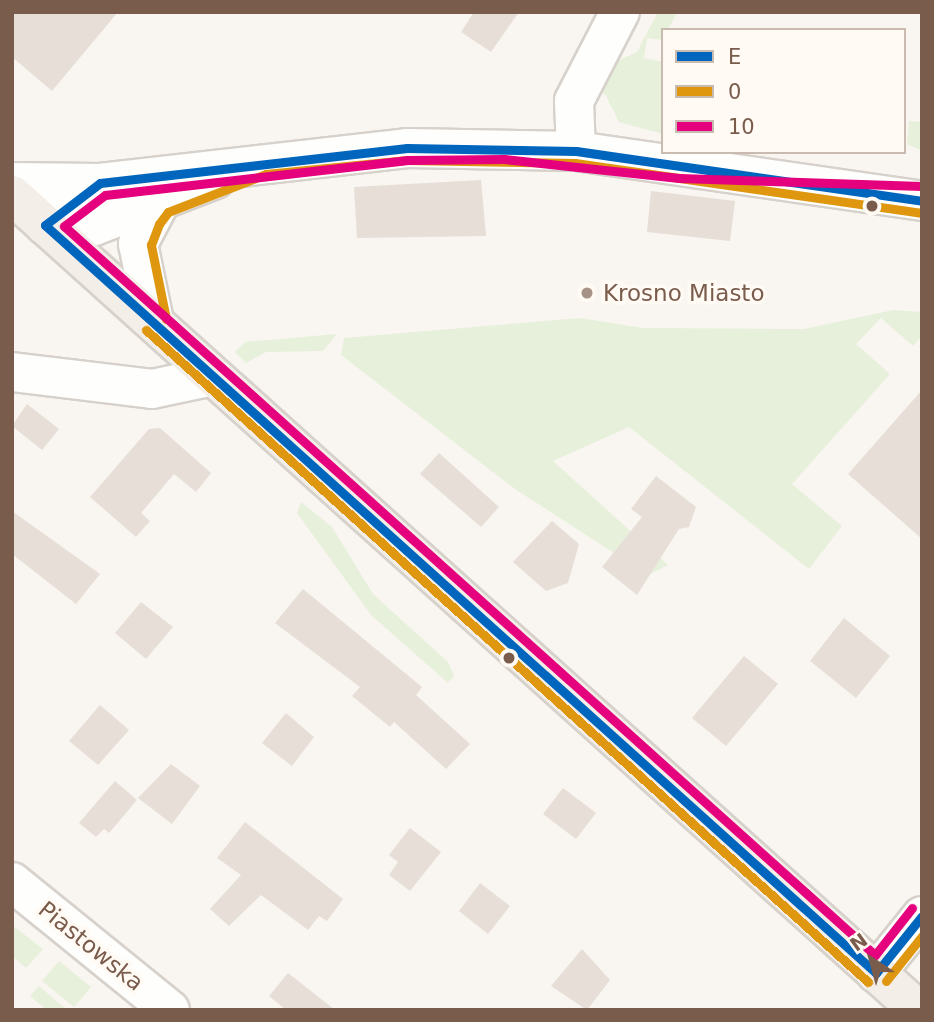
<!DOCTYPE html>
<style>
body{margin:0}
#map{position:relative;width:934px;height:1022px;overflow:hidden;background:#f9f5f0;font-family:"DejaVu Sans",sans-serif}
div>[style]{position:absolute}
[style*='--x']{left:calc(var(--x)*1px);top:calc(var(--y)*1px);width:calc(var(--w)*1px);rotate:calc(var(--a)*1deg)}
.green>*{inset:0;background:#e7f0db}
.building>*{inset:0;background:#e6ded7}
.roads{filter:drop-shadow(2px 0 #d7d1cb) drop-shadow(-2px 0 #d7d1cb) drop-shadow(0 2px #d7d1cb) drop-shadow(0 -2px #d7d1cb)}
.minor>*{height:38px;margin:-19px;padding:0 19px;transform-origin:19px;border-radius:19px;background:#fefefd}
.major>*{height:38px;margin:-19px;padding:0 19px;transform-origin:19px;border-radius:19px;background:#f3eee8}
.bus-1>*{height:9px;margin:-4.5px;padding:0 4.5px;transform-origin:4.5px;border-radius:4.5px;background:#0065bd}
.bus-2>*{height:9px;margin:-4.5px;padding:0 4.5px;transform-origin:4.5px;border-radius:4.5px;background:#de970f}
.bus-3>*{height:9px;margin:-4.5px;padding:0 4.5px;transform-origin:4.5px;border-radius:4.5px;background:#e5007d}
.dots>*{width:19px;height:19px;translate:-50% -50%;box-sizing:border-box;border:4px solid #fffaf3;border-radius:50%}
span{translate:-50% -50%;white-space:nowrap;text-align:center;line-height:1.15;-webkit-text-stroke:7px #fffaf3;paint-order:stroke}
.poi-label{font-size:23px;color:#7a5c4d}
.left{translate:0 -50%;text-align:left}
.street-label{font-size:23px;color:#7a5c4d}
.frame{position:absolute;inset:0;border:14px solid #7a5c4d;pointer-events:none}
.legend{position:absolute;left:661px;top:28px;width:245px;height:126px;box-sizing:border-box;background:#fffaf3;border:2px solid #cabbb1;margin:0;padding:9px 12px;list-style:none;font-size:21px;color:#7a5c4d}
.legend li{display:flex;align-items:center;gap:14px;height:35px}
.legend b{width:35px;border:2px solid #cabbb1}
.north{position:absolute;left:836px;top:924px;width:70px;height:70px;-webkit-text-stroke:5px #fffaf3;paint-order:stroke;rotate:324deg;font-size:19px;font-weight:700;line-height:28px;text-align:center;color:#7a5c4d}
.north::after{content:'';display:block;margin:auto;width:24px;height:32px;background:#7a5c4d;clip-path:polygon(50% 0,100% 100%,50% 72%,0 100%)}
</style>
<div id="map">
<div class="green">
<div style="clip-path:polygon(658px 12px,677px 12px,663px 40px,647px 38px,644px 58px,663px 62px,663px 134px,619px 122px,605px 94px,595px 91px,610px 64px,637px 52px)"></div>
<div style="clip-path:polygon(909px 121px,922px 122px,922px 151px,907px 144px)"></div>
<div style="clip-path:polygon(893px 310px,922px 312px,922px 336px,913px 346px,881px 318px,856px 344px,890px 374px,792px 484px,842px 526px,809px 569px,629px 427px,553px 461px,668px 565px,648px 575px,515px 489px,341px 355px,344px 338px,580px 318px,643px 328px,804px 329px)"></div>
<div style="clip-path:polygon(337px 334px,323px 351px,266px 352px,246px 363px,235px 352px,245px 342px)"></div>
<div style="clip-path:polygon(301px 502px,332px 527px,373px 594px,448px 662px,454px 676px,448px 683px,371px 615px,297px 513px)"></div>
<div style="clip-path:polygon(12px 925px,43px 949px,26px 968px,12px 956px)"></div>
<div style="clip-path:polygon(59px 961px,91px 987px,74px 1007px,42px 981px)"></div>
<div style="clip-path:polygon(39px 986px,67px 1010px,47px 1010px,30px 996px)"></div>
</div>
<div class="building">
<div style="clip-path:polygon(12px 12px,118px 12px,52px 91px,12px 57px)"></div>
<div style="clip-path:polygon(474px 12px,519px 12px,491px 52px,461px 32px)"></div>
<div style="clip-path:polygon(481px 180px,486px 236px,357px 238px,354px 187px)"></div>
<div style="clip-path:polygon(651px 191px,735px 201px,730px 241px,647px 232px)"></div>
<div style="clip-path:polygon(922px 390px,922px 539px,848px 474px)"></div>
<div style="clip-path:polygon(27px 404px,59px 429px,42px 450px,12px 426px)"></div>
<div style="clip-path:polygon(160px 428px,211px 473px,196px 492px,174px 474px,141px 513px,150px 521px,136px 537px,90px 497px,149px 429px)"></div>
<div style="clip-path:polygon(439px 453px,499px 507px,481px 527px,420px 474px)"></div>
<div style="clip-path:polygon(656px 476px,696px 507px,689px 527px,679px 529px,637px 595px,602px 567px,642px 517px,631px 509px)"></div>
<div style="clip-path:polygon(12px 511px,100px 574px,76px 604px,12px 554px)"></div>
<div style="clip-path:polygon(552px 521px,579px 544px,568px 583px,546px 591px,513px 562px)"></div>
<div style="clip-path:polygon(303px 589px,422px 687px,416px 695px,470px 744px,446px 769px,394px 722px,390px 727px,352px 696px,360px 687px,275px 623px)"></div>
<div style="clip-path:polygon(141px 602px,173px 627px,146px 659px,115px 633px)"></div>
<div style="clip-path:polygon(844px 618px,890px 656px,856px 698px,810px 661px)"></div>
<div style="clip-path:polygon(744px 656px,778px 684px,726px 746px,692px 718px)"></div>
<div style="clip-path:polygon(100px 705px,129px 730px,98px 765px,69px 741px)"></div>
<div style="clip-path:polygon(286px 713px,314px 737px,292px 766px,262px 743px)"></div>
<div style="clip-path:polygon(171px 764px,200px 786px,172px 824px,138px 798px)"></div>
<div style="clip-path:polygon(115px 781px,137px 800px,109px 833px,104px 829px,96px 837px,79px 823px)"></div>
<div style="clip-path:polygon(563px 788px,596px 813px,576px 839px,543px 814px)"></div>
<div style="clip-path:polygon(245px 822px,343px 899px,327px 921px,319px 916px,308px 930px,261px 895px,229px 926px,210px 909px,241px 875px,217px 858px)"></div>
<div style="clip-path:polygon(410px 828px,441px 852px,410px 891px,389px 875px,398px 862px,389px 855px)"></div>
<div style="clip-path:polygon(480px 883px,510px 906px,488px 934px,459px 911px)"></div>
<div style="clip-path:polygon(582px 949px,610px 980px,587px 1010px,551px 986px)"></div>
<div style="clip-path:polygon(288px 973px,335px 1010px,286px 1010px,269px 996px)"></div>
</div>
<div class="roads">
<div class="minor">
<div style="--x:576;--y:151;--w:50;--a:-92.3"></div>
<div style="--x:574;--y:101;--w:100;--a:-62.7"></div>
<div style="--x:12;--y:182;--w:88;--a:0.7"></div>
<div style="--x:45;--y:225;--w:69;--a:-37.4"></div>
<div style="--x:100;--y:183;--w:309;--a:-6.5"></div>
<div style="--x:407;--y:148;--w:169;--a:1"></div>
<div style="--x:576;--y:151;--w:350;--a:8.2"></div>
<div style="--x:45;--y:225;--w:49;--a:1.2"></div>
<div style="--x:94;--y:226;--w:130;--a:-21.2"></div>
<div style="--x:154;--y:321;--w:79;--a:-101.7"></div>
<div style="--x:138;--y:244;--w:47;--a:-62.4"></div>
<div style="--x:12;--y:372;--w:141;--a:6.9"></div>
<div style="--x:152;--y:389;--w:62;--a:-12"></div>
<div style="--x:12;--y:882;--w:203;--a:39"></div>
<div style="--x:876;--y:973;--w:73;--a:-51.1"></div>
</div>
<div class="major">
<div style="--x:12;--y:195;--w:1219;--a:41.97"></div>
</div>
</div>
<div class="bus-1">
<div style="--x:876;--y:973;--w:1118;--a:-138.01"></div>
<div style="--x:45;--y:225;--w:69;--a:-37.4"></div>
<div style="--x:100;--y:183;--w:309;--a:-6.5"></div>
<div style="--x:407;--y:148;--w:169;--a:1"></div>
<div style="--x:576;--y:151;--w:350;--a:8.2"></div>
<div style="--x:876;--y:973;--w:73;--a:-51.1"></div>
</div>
<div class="bus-2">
<div style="--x:166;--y:319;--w:76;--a:-101.5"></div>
<div style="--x:151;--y:245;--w:22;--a:-69"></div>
<div style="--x:159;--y:224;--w:15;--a:-53"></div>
<div style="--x:168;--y:212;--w:105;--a:-21.2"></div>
<div style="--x:266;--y:174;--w:142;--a:-5.7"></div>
<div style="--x:407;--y:160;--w:168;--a:1"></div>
<div style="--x:575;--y:163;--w:349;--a:8.2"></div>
<div style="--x:146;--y:330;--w:973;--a:42.08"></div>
<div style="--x:886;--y:981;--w:58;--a:-51.3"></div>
</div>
<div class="bus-3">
<div style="--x:912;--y:908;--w:60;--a:128.2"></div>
<div style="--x:875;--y:955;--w:1090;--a:-138.05"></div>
<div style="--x:64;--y:226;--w:51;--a:-37.1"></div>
<div style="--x:105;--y:195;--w:305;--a:-6.6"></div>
<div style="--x:408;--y:160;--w:96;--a:-0.6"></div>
<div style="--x:504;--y:159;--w:176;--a:6.2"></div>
<div style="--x:679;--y:178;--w:243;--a:1.9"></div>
</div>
<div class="dots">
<div style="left:872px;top:206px;background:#7a5c4d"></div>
<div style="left:587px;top:293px;background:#a69286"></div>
<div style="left:509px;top:658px;background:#7a5c4d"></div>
</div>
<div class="poi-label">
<span class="left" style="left:603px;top:293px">Krosno Miasto</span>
</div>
<div class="street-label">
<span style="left:91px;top:946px;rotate:39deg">Piastowska</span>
</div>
<div class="frame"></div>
<ul class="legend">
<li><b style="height:9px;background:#0065bd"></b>E</li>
<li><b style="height:9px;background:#de970f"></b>0</li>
<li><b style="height:9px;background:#e5007d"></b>10</li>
</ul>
<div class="north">N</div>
</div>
